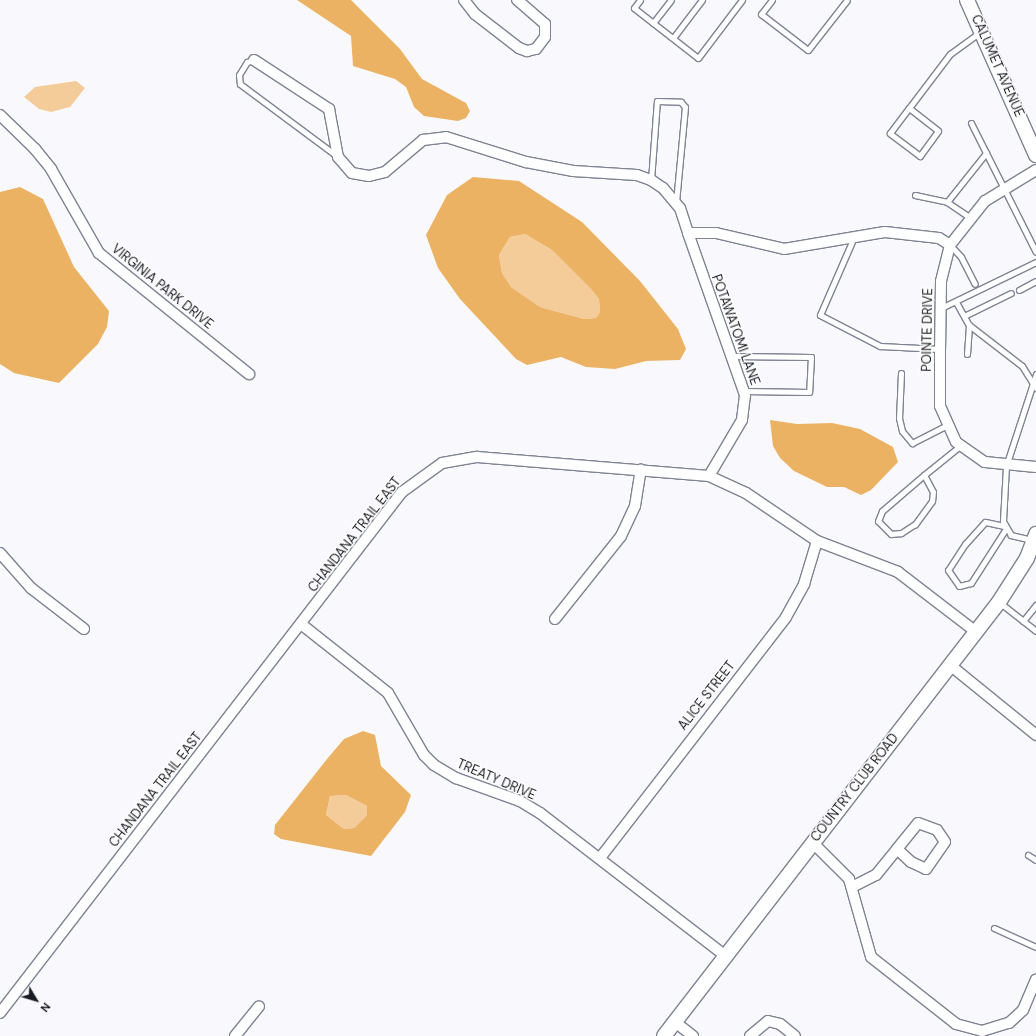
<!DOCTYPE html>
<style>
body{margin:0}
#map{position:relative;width:1036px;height:1036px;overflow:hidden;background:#f9f9fd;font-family:"DM Sans",sans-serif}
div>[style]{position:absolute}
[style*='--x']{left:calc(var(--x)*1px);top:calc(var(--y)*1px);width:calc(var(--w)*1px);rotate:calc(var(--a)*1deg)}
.green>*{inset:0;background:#f4cc9a}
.water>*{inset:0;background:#ecb263}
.roads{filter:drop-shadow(1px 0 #7f8393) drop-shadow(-1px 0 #7f8393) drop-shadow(0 1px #7f8393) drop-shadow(0 -1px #7f8393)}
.lane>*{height:5px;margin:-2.5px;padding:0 2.5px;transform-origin:2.5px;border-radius:2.5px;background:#fff}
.street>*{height:10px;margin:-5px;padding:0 5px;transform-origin:5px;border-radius:5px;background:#fff}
.secondary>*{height:14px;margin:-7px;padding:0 7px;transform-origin:7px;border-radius:7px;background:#fff}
span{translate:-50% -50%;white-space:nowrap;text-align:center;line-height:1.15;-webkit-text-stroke:3px #fff;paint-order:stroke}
.street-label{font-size:13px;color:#1a1b22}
.north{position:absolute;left:16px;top:980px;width:40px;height:40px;-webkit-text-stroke:3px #fff;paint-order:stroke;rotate:128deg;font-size:11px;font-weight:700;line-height:16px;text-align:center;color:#1a1b22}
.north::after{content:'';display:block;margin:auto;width:14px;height:18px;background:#1a1b22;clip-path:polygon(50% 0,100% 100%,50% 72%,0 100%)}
</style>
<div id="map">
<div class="green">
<div style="clip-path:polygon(76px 81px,85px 88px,70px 107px,51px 112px,39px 109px,24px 97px,35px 87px)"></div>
<div style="clip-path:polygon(525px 234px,552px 250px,590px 288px,599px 299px,600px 312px,596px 318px,584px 319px,540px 307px,511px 287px,502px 273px,499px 255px,510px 237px)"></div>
<div style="clip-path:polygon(346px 795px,367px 806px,367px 815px,354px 828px,344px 829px,326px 815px,330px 796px)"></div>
</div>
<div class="water">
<div style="clip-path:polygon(297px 0,351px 0,400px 49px,422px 79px,466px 103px,470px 111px,466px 118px,458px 121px,424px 116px,414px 107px,406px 87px,395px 79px,353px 66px,351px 36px)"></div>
<div style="clip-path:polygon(evenodd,473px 177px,519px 181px,582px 222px,640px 281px,678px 329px,686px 349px,680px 360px,646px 361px,615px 369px,586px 367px,561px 357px,527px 365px,516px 359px,460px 299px,438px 268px,426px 235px,447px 195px,473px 177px,525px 234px,552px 250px,590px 288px,599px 299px,600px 312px,596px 318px,584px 319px,540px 307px,511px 287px,502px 273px,499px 255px,510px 237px,525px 234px)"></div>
<div style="clip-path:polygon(20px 187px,43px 199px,74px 267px,109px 311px,107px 327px,98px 344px,59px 383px,14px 373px,0 364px,0 192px)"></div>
<div style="clip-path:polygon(770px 420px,797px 424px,832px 423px,860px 429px,893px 447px,898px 462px,871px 490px,861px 495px,844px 487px,827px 487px,794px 471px,780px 458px,773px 446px)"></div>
<div style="clip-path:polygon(evenodd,363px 731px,375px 735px,381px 766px,411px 795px,405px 812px,371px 856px,281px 839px,274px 834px,275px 825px,327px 759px,344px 739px,363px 731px,346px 795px,367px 806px,367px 815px,354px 828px,344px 829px,326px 815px,330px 796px,346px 795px)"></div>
</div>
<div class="roads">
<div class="lane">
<div style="--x:640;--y:0;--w:10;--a:127"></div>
<div style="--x:634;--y:8;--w:81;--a:38"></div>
<div style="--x:698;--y:58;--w:73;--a:-52.8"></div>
<div style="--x:772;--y:0;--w:18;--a:128"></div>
<div style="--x:761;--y:14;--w:59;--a:37.5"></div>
<div style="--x:808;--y:50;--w:63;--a:-52"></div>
<div style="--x:653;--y:23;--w:29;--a:-52"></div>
<div style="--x:673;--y:38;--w:48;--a:-52.7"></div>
<div style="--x:254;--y:60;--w:7;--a:164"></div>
<div style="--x:247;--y:62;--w:15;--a:122"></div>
<div style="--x:239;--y:75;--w:9;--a:84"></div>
<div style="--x:240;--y:84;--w:121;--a:36.6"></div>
<div style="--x:909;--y:108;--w:37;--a:38"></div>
<div style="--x:938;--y:131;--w:31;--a:126"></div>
<div style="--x:920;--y:156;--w:38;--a:-143"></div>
<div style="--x:890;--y:133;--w:31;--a:-53"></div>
<div style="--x:909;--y:108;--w:68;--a:-52.8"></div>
<div style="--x:950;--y:54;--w:37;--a:-36"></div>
<div style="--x:971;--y:123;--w:144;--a:63.3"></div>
<div style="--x:651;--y:180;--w:79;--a:-85.7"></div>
<div style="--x:657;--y:101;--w:24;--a:2"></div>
<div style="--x:681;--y:102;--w:6;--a:51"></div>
<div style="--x:685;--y:107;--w:95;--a:95.4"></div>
<div style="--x:915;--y:195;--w:33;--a:12"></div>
<div style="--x:947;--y:202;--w:63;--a:-51.5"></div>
<div style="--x:947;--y:202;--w:27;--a:34"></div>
<div style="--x:854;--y:237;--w:85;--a:113.6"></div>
<div style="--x:820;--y:315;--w:68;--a:27.3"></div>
<div style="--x:880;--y:346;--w:60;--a:2.9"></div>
<div style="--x:950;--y:245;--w:16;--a:47"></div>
<div style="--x:961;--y:257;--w:30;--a:63"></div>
<div style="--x:1019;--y:290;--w:19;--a:-28"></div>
<div style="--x:956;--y:302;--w:26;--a:61"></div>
<div style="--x:969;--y:325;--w:67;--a:37.7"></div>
<div style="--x:1022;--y:366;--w:26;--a:58"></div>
<div style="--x:941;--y:308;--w:106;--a:-25.8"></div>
<div style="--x:964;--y:316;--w:52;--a:-26.1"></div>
<div style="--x:967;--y:354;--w:29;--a:-86"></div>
<div style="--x:732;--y:356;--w:79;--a:0.7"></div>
<div style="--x:811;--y:357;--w:35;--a:93"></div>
<div style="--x:809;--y:392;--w:65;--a:-179.1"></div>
<div style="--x:901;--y:373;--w:45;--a:92.5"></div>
<div style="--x:899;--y:418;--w:13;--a:77"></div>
<div style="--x:902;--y:431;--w:16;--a:50"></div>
<div style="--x:912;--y:443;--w:38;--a:-27"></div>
<div style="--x:924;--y:475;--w:19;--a:62"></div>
<div style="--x:933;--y:492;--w:9;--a:96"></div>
<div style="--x:932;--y:501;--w:29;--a:126"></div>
<div style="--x:915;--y:524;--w:17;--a:147"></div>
<div style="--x:901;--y:533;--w:10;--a:174"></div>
<div style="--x:891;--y:534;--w:18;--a:-135"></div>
<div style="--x:878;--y:521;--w:11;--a:-68"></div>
<div style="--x:882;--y:511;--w:55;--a:-40.6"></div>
<div style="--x:924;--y:475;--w:46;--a:-38.9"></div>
<div style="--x:1004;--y:526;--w:19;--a:-168"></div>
<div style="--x:985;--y:522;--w:30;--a:132"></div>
<div style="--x:965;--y:544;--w:31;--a:123"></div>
<div style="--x:948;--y:570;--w:19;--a:55"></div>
<div style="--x:959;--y:586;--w:12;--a:-14"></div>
<div style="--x:971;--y:583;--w:63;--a:-57.3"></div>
<div style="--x:1032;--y:540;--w:22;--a:-167"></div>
<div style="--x:1011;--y:535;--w:16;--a:-120"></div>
<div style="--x:1003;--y:521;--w:55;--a:-86.9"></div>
<div style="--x:1006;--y:466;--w:97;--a:-71.9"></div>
<div style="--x:999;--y:602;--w:47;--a:38.1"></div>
<div style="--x:1023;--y:621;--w:21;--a:-51"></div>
<div style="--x:1028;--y:855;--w:9;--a:32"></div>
<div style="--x:994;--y:928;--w:46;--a:24.3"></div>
</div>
<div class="street">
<div style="--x:464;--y:0;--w:18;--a:52"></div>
<div style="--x:475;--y:14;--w:56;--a:37.7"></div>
<div style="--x:519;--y:48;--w:9;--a:21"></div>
<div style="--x:527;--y:51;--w:9;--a:-13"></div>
<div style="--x:536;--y:49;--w:15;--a:-53"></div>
<div style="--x:545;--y:37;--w:13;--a:-90"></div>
<div style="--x:545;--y:24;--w:37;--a:-139"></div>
<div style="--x:254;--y:60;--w:90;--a:33.2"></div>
<div style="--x:329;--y:109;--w:49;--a:79.4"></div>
<div style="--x:338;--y:157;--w:21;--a:49"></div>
<div style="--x:352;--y:173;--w:17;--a:10"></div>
<div style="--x:369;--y:176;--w:16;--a:-14"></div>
<div style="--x:385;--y:172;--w:50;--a:-40.1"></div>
<div style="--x:423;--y:140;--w:23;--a:-7"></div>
<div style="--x:446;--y:137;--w:84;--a:17.4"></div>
<div style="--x:526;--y:162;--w:48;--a:10.8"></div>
<div style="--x:573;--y:171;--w:64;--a:3.6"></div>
<div style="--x:637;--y:175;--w:15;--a:20"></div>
<div style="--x:651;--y:180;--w:14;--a:34"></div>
<div style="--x:663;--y:188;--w:26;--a:50"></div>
<div style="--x:680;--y:208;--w:26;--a:72"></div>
<div style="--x:688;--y:233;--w:28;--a:0"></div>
<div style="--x:716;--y:233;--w:70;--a:13.2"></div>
<div style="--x:784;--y:249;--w:102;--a:-9.6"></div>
<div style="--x:885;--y:232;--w:54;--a:6.3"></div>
<div style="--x:939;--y:238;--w:13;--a:32"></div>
<div style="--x:0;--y:115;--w:49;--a:44.2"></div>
<div style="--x:35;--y:149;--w:26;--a:51"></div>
<div style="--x:51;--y:169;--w:97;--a:60.3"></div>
<div style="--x:99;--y:253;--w:193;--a:38.9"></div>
<div style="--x:1036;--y:170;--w:60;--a:148.7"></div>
<div style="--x:985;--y:201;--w:56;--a:128.5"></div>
<div style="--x:950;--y:245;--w:37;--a:104"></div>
<div style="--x:941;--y:281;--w:68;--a:90.8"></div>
<div style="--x:940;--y:349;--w:57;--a:90"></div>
<div style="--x:940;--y:406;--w:39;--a:66"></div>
<div style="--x:956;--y:442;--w:35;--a:35"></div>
<div style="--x:985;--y:462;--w:51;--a:5.6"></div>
<div style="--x:688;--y:233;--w:172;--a:70.6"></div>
<div style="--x:745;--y:395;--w:25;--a:97"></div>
<div style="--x:742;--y:420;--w:65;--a:120.5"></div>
<div style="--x:0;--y:553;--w:47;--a:48.5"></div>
<div style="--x:31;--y:588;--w:67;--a:37.7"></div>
<div style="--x:555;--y:619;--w:106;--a:-51.5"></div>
<div style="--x:621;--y:536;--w:33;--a:-65"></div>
<div style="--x:635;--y:506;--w:37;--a:-81"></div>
<div style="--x:301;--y:624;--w:111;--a:38.4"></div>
<div style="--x:388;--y:693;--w:72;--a:59.9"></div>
<div style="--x:424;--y:755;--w:14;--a:45"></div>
<div style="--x:434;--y:765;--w:26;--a:31"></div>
<div style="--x:456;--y:778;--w:68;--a:19.8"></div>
<div style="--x:520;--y:801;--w:23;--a:31"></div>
<div style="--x:540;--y:813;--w:231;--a:37.6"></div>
<div style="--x:950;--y:665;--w:111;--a:39.1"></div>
<div style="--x:918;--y:823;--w:20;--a:20"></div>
<div style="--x:937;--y:830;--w:14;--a:56"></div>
<div style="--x:945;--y:842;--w:33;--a:125"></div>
<div style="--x:926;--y:869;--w:17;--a:-155"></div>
<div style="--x:911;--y:862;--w:19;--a:-137"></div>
<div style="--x:897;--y:849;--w:33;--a:-51"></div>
<div style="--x:813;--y:843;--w:51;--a:45"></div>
<div style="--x:849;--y:879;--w:81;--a:74.2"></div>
<div style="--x:871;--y:957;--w:108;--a:38.2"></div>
<div style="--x:956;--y:1024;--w:27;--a:15"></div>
<div style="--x:982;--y:1031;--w:28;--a:-17"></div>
<div style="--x:1009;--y:1023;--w:19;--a:-43"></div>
<div style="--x:1023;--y:1010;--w:33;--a:-67"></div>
<div style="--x:600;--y:858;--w:304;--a:-52.3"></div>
<div style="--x:786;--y:617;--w:38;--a:-61"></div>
<div style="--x:804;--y:584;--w:45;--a:-73.2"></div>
<div style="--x:852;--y:887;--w:27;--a:-27"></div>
<div style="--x:876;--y:875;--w:33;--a:-51"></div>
<div style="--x:0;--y:1013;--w:658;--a:-52.35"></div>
<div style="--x:402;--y:492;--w:49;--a:-35.9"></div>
<div style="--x:442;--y:463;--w:36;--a:-10"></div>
<div style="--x:477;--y:457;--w:233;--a:4.7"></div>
<div style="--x:709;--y:476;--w:41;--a:24.7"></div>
<div style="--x:746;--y:493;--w:86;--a:34.1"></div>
<div style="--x:817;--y:541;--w:87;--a:20.9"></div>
<div style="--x:898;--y:572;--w:97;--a:37.5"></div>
<div style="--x:675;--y:1022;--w:23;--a:38"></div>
<div style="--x:235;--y:1036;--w:38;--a:-51"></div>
<div style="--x:750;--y:1036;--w:23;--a:-40"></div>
<div style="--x:768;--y:1021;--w:12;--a:14"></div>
<div style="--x:780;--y:1024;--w:19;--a:39"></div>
</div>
<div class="secondary">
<div style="--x:967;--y:0;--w:170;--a:66"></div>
<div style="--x:664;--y:1036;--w:548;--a:-52.34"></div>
<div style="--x:999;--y:602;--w:52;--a:-57.5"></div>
<div style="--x:1027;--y:558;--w:26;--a:-69"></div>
</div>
</div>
<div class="street-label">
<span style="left:997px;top:66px;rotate:66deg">CALUMET AVENUE</span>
<span style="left:162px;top:287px;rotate:39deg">VIRGINIA PARK DRIVE</span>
<span style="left:735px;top:330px;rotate:70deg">POTAWATOMI LANE</span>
<span style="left:928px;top:330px;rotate:-89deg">POINTE DRIVE</span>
<span style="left:355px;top:535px;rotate:-52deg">CHANDANA TRAIL EAST</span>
<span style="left:707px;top:696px;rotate:-52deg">ALICE STREET</span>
<span style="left:496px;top:780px;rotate:23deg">TREATY DRIVE</span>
<span style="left:855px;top:788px;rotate:-52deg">COUNTRY CLUB ROAD</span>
<span style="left:156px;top:790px;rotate:-52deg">CHANDANA TRAIL EAST</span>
</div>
<div class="north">N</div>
</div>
